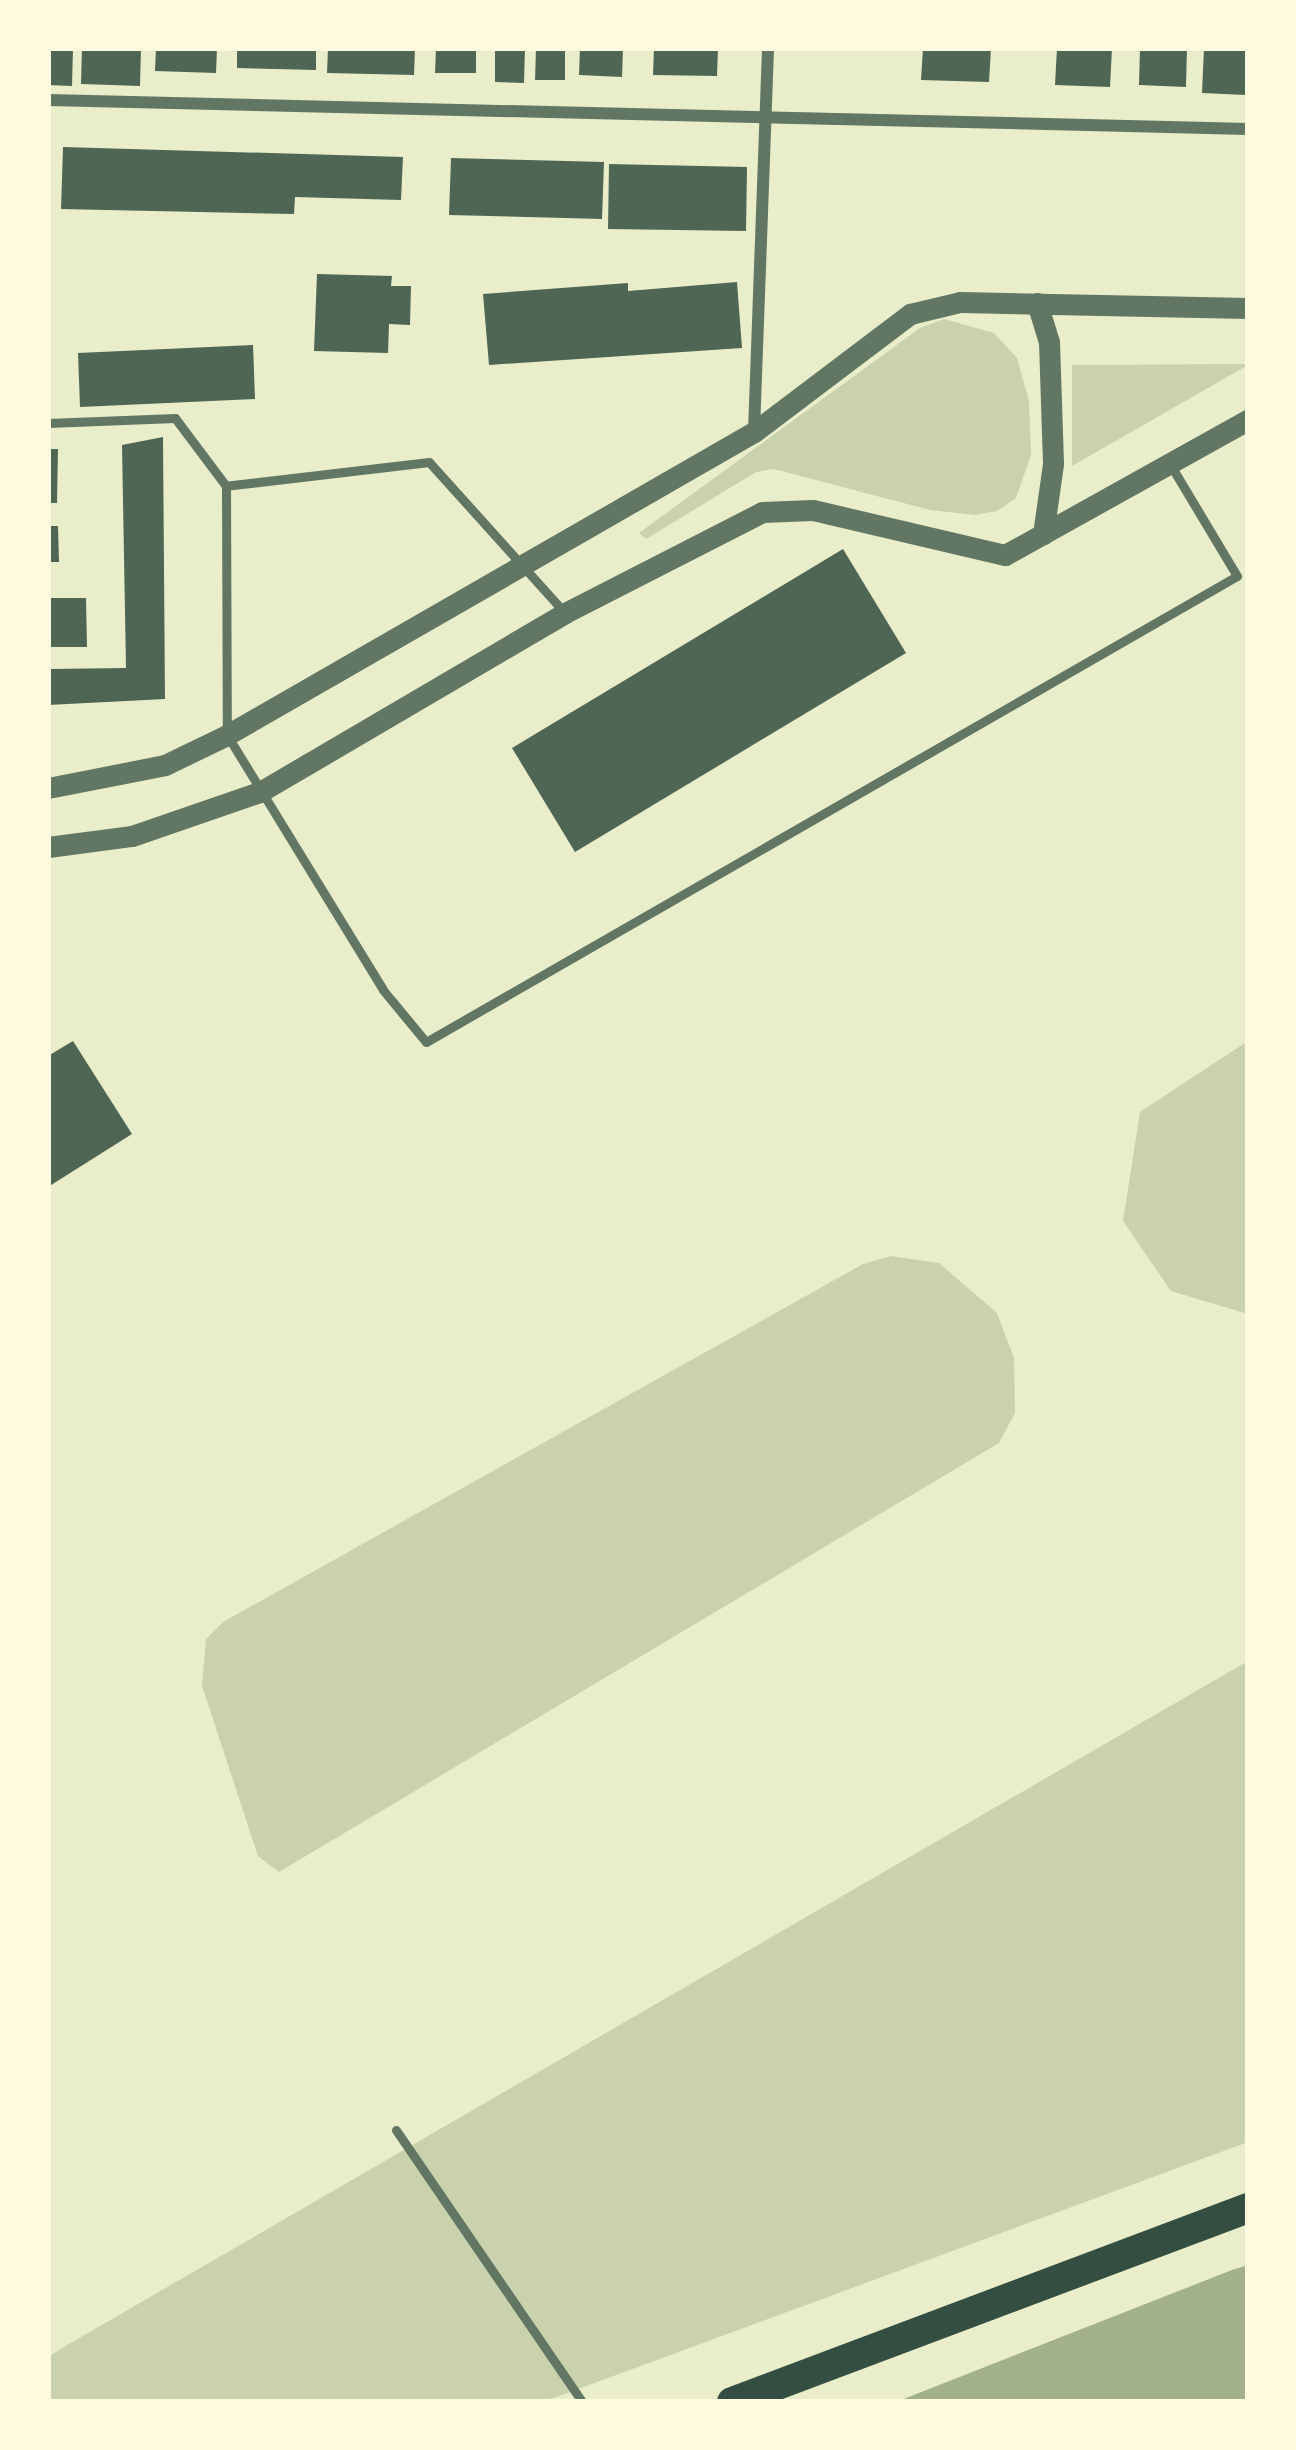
<!DOCTYPE html>
<style>
body{margin:0}
#map{position:relative;width:1296px;height:2450px;overflow:hidden;background:#e9edc9;font-family:"Titillium Web",sans-serif}
div>[style]{position:absolute}
[style*='--x']{left:calc(var(--x)*1px);top:calc(var(--y)*1px);width:calc(var(--w)*1px);rotate:calc(var(--a)*1deg)}
.green>*{inset:0;background:#cad2ad}
.water>*{inset:0;background:#a3b18a}
.building>*{inset:0;background:#4f6655}
.service>*{height:9px;margin:-4.5px;padding:0 4.5px;transform-origin:4.5px;border-radius:4.5px;background:#617663}
.minor>*{height:12px;margin:-6px;padding:0 6px;transform-origin:6px;border-radius:6px;background:#617663}
.tertiary>*{height:21px;margin:-10.5px;padding:0 10.5px;transform-origin:10.5px;border-radius:10.5px;background:#617663}
.trunk>*{height:30px;margin:-15px;padding:0 15px;transform-origin:15px;border-radius:15px;background:#344e41}
span{translate:-50% -50%;white-space:nowrap;text-align:center;line-height:1.15;-webkit-text-stroke:10px #fefae0;paint-order:stroke}
.frame{position:absolute;inset:0;border:51px solid #fefae0;pointer-events:none}
</style>
<div id="map">
<div class="green">
<div style="clip-path:polygon(944px 319px,994px 333px,1017px 358px,1029px 401px,1031px 455px,1016px 498px,997px 511px,975px 515px,930px 510px,774px 469px,756px 472px,646px 539px,639px 533px,920px 328px)"></div>
<div style="clip-path:polygon(1248px 364px,1248px 365px,1072px 466px,1072px 365px)"></div>
<div style="clip-path:polygon(1248px 1041px,1248px 1314px,1171px 1291px,1123px 1221px,1140px 1112px)"></div>
<div style="clip-path:polygon(891px 1256px,939px 1263px,997px 1313px,1014px 1358px,1015px 1413px,999px 1443px,279px 1872px,258px 1856px,202px 1686px,206px 1639px,223px 1622px,863px 1264px)"></div>
<div style="clip-path:polygon(1248px 1661px,1248px 2142px,543px 2402px,48px 2402px,48px 2357px,69px 2344px)"></div>
</div>
<div class="water">
<div style="clip-path:polygon(1248px 2265px,1248px 2402px,896px 2402px,1232px 2270px)"></div>
</div>
<div class="building">
<div style="clip-path:polygon(48px 48px,73px 48px,72px 86px,48px 85px)"></div>
<div style="clip-path:polygon(82px 48px,141px 48px,140px 86px,81px 84px)"></div>
<div style="clip-path:polygon(156px 48px,217px 48px,216px 73px,155px 71px)"></div>
<div style="clip-path:polygon(237px 48px,316px 48px,316px 70px,237px 68px)"></div>
<div style="clip-path:polygon(328px 48px,415px 48px,414px 75px,327px 73px)"></div>
<div style="clip-path:polygon(436px 48px,476px 48px,476px 73px,435px 73px)"></div>
<div style="clip-path:polygon(495px 48px,525px 48px,524px 83px,495px 82px)"></div>
<div style="clip-path:polygon(536px 48px,565px 48px,565px 80px,535px 80px)"></div>
<div style="clip-path:polygon(580px 48px,623px 48px,622px 77px,579px 75px)"></div>
<div style="clip-path:polygon(654px 48px,718px 48px,717px 76px,653px 75px)"></div>
<div style="clip-path:polygon(923px 48px,991px 48px,989px 82px,921px 80px)"></div>
<div style="clip-path:polygon(1057px 48px,1112px 48px,1110px 87px,1055px 85px)"></div>
<div style="clip-path:polygon(1140px 48px,1187px 48px,1186px 87px,1139px 85px)"></div>
<div style="clip-path:polygon(1204px 48px,1248px 48px,1246px 95px,1202px 93px)"></div>
<div style="clip-path:polygon(63px 147px,403px 157px,401px 200px,295px 197px,294px 214px,61px 209px)"></div>
<div style="clip-path:polygon(451px 158px,604px 162px,602px 219px,449px 215px)"></div>
<div style="clip-path:polygon(609px 164px,747px 167px,746px 231px,608px 229px)"></div>
<div style="clip-path:polygon(317px 274px,392px 276px,391px 286px,411px 286px,410px 325px,389px 324px,388px 353px,314px 351px)"></div>
<div style="clip-path:polygon(737px 282px,742px 348px,489px 365px,483px 294px,628px 283px,628px 291px)"></div>
<div style="clip-path:polygon(253px 345px,255px 399px,80px 407px,78px 353px)"></div>
<div style="clip-path:polygon(163px 437px,165px 699px,48px 705px,48px 669px,126px 668px,122px 445px)"></div>
<div style="clip-path:polygon(48px 449px,58px 449px,57px 503px,48px 503px)"></div>
<div style="clip-path:polygon(48px 526px,58px 526px,59px 562px,48px 562px)"></div>
<div style="clip-path:polygon(843px 549px,906px 653px,575px 852px,512px 748px)"></div>
<div style="clip-path:polygon(48px 598px,86px 598px,87px 647px,48px 647px)"></div>
<div style="clip-path:polygon(73px 1041px,132px 1134px,48px 1187px,48px 1056px)"></div>
</div>
<div class="service">
<div style="--x:48;--y:423;--w:127;--a:-2.3"></div>
<div style="--x:175;--y:418;--w:85;--a:53.1"></div>
<div style="--x:565;--y:613;--w:203;--a:-132"></div>
<div style="--x:429;--y:462;--w:204;--a:173.3"></div>
<div style="--x:226;--y:486;--w:249;--a:89.8"></div>
<div style="--x:227;--y:735;--w:299;--a:58.5"></div>
<div style="--x:383;--y:990;--w:67;--a:50.4"></div>
<div style="--x:426;--y:1042;--w:935;--a:-29.88"></div>
<div style="--x:1237;--y:576;--w:131;--a:-120.9"></div>
<div style="--x:396;--y:2130;--w:330;--a:55.6"></div>
</div>
<div class="minor">
<div style="--x:48;--y:100;--w:1200;--a:1.38"></div>
<div style="--x:754;--y:431;--w:383;--a:-87.9"></div>
</div>
<div class="tertiary">
<div style="--x:1037;--y:303;--w:41;--a:72.9"></div>
<div style="--x:1049;--y:342;--w:122;--a:88.1"></div>
<div style="--x:1053;--y:464;--w:71;--a:98.1"></div>
<div style="--x:48;--y:788;--w:119;--a:-11.1"></div>
<div style="--x:165;--y:765;--w:69;--a:-25.8"></div>
<div style="--x:227;--y:735;--w:608;--a:-29.9"></div>
<div style="--x:754;--y:432;--w:196;--a:-37.1"></div>
<div style="--x:910;--y:314;--w:51;--a:-13.5"></div>
<div style="--x:960;--y:302;--w:288;--a:1.2"></div>
<div style="--x:48;--y:847;--w:85;--a:-7.5"></div>
<div style="--x:132;--y:836;--w:135;--a:-19"></div>
<div style="--x:260;--y:792;--w:354;--a:-30.4"></div>
<div style="--x:565;--y:613;--w:221;--a:-27.1"></div>
<div style="--x:762;--y:512;--w:51;--a:-2.2"></div>
<div style="--x:813;--y:510;--w:197;--a:13.2"></div>
<div style="--x:1005;--y:555;--w:278;--a:-29.1"></div>
</div>
<div class="trunk">
<div style="--x:732;--y:2402;--w:551;--a:-20.6"></div>
</div>
<div class="frame"></div>
</div>
